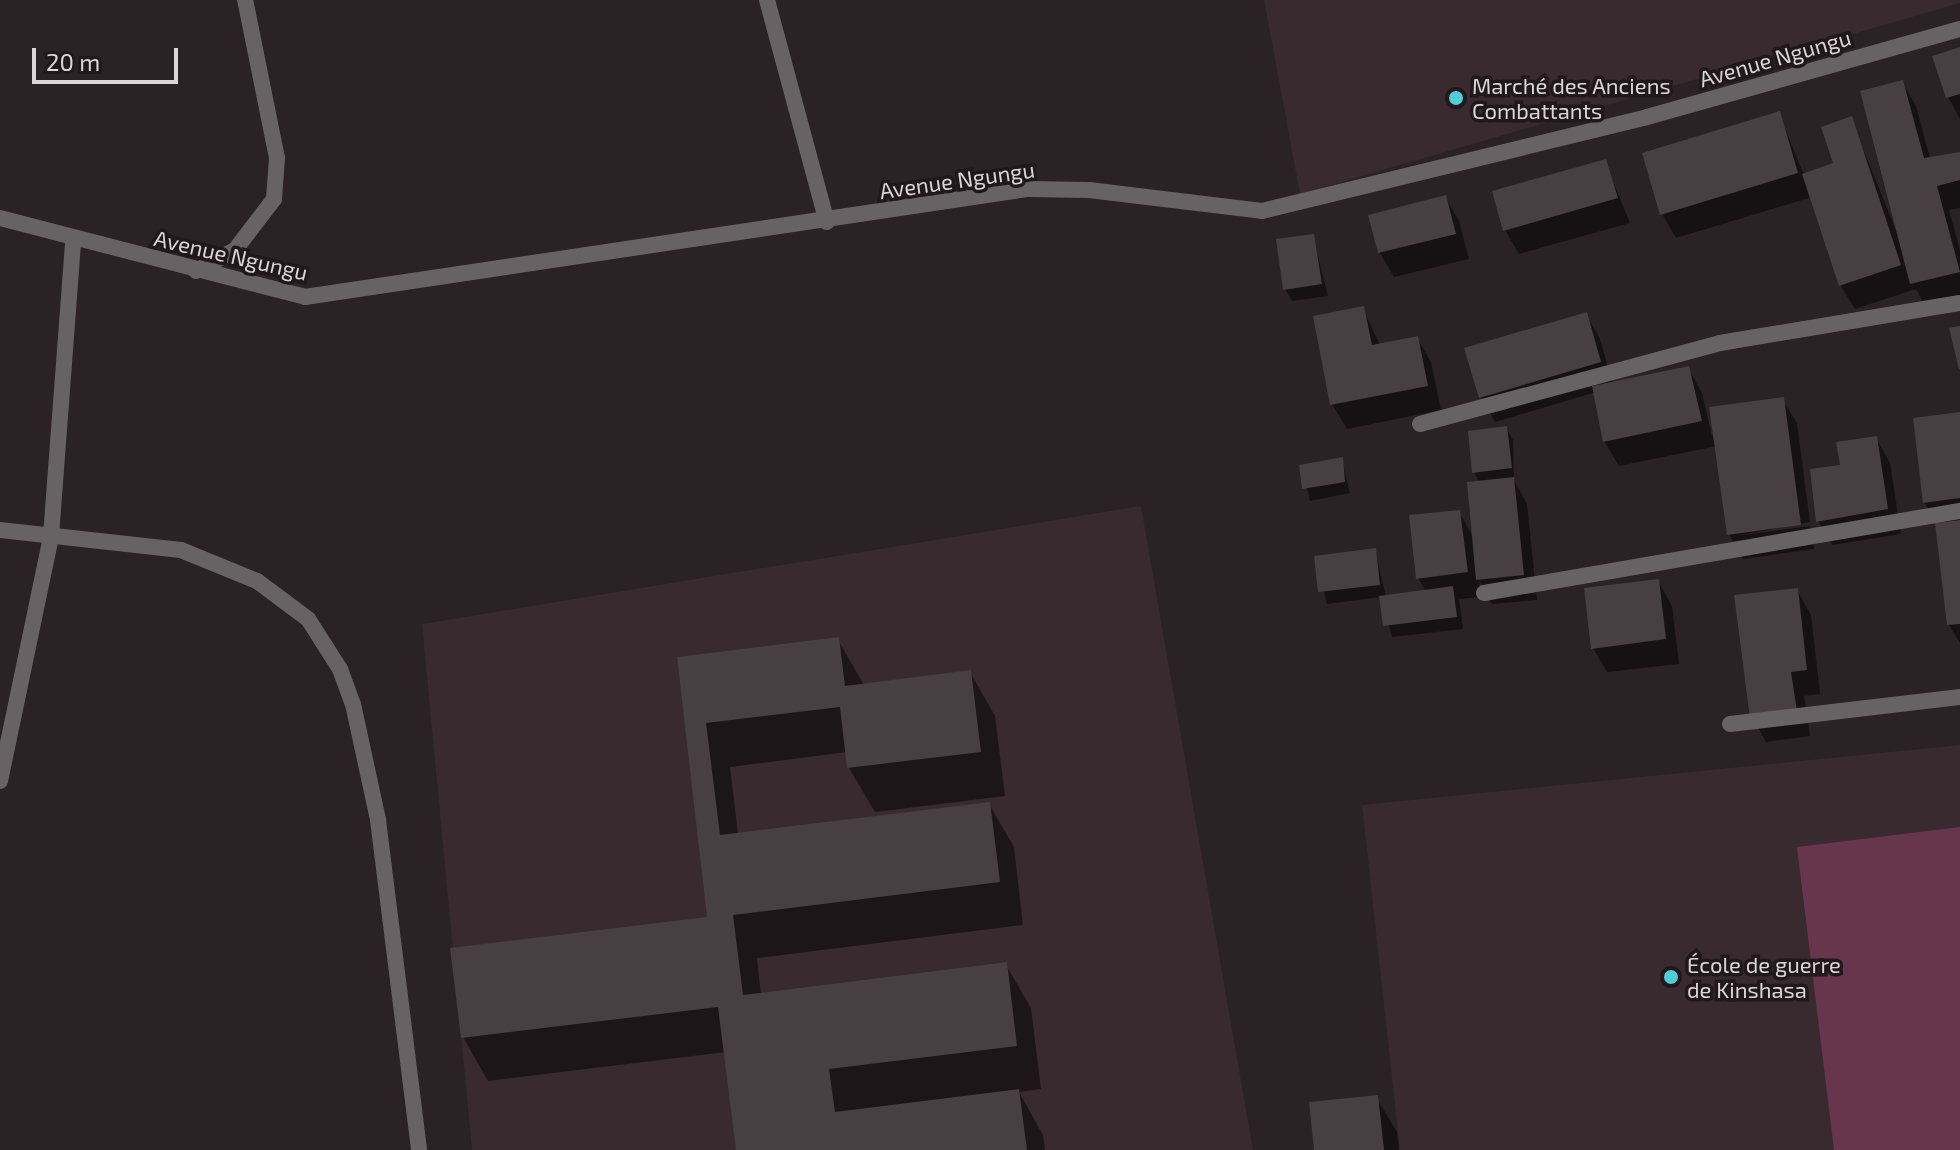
<!DOCTYPE html>
<meta charset="utf-8">
<style>
body{margin:0}
#map{position:relative;width:1960px;height:1150px;overflow:hidden;background:#2a2225;font-family:"Exo 2",sans-serif}
div>[style]{position:absolute}
[style*='--x']{left:calc(var(--x)*1px);top:calc(var(--y)*1px);width:calc(var(--w)*1px);rotate:calc(var(--a)*1deg)}
.built>*{inset:0;background:#382a2f}
.green>*{inset:0;background:#68364c}
.shadow>*{inset:0;background:#0007}
.building>*{inset:0;background:#473f42}
.street>*{height:16px;margin:-8px;padding:0 8px;transform-origin:8px;border-radius:8px;background:#676364}
.dots>*{width:22px;height:22px;translate:-50% -50%;box-sizing:border-box;border:4px solid #20181b;border-radius:50%}
span{translate:-50% -50%;white-space:nowrap;text-align:center;line-height:1.15;-webkit-text-stroke:7px #20181b;paint-order:stroke}
.street-label{font-size:22px;color:#dbd5d7}
.poi-label{font-size:22px;color:#dbd5d7}
.left{translate:0 -50%;text-align:left}
.scale{position:absolute;left:32px;top:48px;width:146px;height:36px;box-sizing:border-box;border:4px solid #dbd5d7;border-top:0;padding-left:10px;font-size:24px;line-height:28px;white-space:nowrap;color:#dbd5d7;-webkit-text-stroke:6px #20181b;paint-order:stroke}
</style>
<div id="map">
<div class="built">
<div style="clip-path:polygon(1264px 0,1960px 0,1960px 3px,1300px 194px)"></div>
<div style="clip-path:polygon(1141px 506px,1253px 1150px,472px 1150px,422px 624px)"></div>
<div style="clip-path:polygon(1960px 745px,1960px 1150px,1400px 1150px,1362px 805px)"></div>
</div>
<div class="green">
<div style="clip-path:polygon(1960px 827px,1960px 1150px,1834px 1150px,1797px 847px)"></div>
</div>
<div class="shadow">
<div style="clip-path:polygon(1960px 49px,1960px 119px,1948px 97px)"></div>
<div style="clip-path:polygon(1902px 82px,1916px 106px,1930px 158px,1960px 154px,1960px 208px,1949px 210px,1960px 250px,1960px 299px,1926px 308px,1916px 289px,1855px 309px,1840px 285px,1812px 197px,1676px 238px,1662px 214px,1779px 114px,1804px 175px,1835px 165px,1851px 119px,1902px 245px)"></div>
<div style="clip-path:polygon(1605px 162px,1630px 223px,1519px 254px,1505px 230px)"></div>
<div style="clip-path:polygon(1445px 197px,1459px 221px,1469px 259px,1394px 277px,1380px 253px,1371px 216px)"></div>
<div style="clip-path:polygon(1313px 236px,1328px 296px,1292px 301px,1285px 289px)"></div>
<div style="clip-path:polygon(1363px 309px,1380px 345px,1417px 338px,1431px 362px,1441px 410px,1347px 429px,1332px 404px)"></div>
<div style="clip-path:polygon(1586px 314px,1600px 339px,1613px 384px,1688px 368px,1702px 393px,1712px 436px,1782px 399px,1797px 423px,1810px 522px,1736px 536px,1810px 526px,1814px 549px,1743px 559px,1729px 534px,1717px 446px,1619px 466px,1604px 441px,1596px 392px,1495px 422px,1481px 397px,1467px 349px)"></div>
<div style="clip-path:polygon(1960px 414px,1960px 643px,1949px 625px,1937px 524px,1924px 502px)"></div>
<div style="clip-path:polygon(1506px 428px,1513px 440px,1514px 480px,1527px 504px,1537px 600px,1492px 604px,1479px 580px,1481px 597px,1459px 599px,1463px 629px,1392px 637px,1381px 597px,1327px 604px,1316px 557px,1375px 550px,1386px 597px,1426px 592px,1418px 578px,1459px 512px,1474px 538px,1480px 483px,1474px 472px)"></div>
<div style="clip-path:polygon(1876px 438px,1890px 463px,1901px 534px,1832px 545px,1818px 521px,1842px 466px)"></div>
<div style="clip-path:polygon(1342px 460px,1350px 493px,1310px 501px,1302px 467px)"></div>
<div style="clip-path:polygon(1658px 581px,1672px 606px,1679px 664px,1607px 672px,1593px 648px)"></div>
<div style="clip-path:polygon(1797px 590px,1811px 615px,1820px 694px,1804px 696px,1810px 736px,1766px 742px,1752px 717px)"></div>
<div style="clip-path:polygon(838px 640px,864px 685px,970px 672px,995px 716px,1005px 796px,875px 812px,849px 768px,847px 752px,730px 767px,738px 834px,989px 804px,1014px 847px,1023px 925px,757px 958px,761px 995px,1006px 965px,1031px 1008px,1041px 1089px,1019px 1092px,1043px 1135px,1045px 1150px,738px 1150px,726px 1052px,488px 1081px,463px 1037px,709px 919px,680px 659px)"></div>
<div style="clip-path:polygon(1376px 1097px,1397px 1132px,1399px 1150px,1316px 1150px)"></div>
</div>
<div class="building">
<div style="clip-path:polygon(1960px 47px,1960px 94px,1946px 98px,1932px 56px)"></div>
<div style="clip-path:polygon(1903px 80px,1924px 158px,1960px 152px,1960px 180px,1937px 186px,1960px 272px,1910px 284px,1860px 91px)"></div>
<div style="clip-path:polygon(1780px 111px,1798px 173px,1660px 215px,1642px 153px)"></div>
<div style="clip-path:polygon(1852px 116px,1901px 265px,1839px 286px,1802px 174px,1833px 163px,1821px 127px)"></div>
<div style="clip-path:polygon(1606px 159px,1618px 198px,1503px 231px,1492px 191px)"></div>
<div style="clip-path:polygon(1446px 195px,1456px 234px,1378px 253px,1368px 215px)"></div>
<div style="clip-path:polygon(1314px 234px,1322px 284px,1283px 290px,1276px 239px)"></div>
<div style="clip-path:polygon(1364px 306px,1372px 345px,1418px 336px,1428px 386px,1330px 405px,1313px 316px)"></div>
<div style="clip-path:polygon(1587px 312px,1601px 362px,1479px 398px,1464px 348px)"></div>
<div style="clip-path:polygon(1960px 326px,1960px 369px,1959px 369px,1949px 328px)"></div>
<div style="clip-path:polygon(1689px 366px,1702px 421px,1603px 442px,1592px 386px)"></div>
<div style="clip-path:polygon(1784px 397px,1801px 525px,1727px 535px,1709px 407px)"></div>
<div style="clip-path:polygon(1960px 412px,1960px 498px,1923px 503px,1913px 418px)"></div>
<div style="clip-path:polygon(1507px 426px,1512px 468px,1472px 473px,1468px 431px)"></div>
<div style="clip-path:polygon(1877px 436px,1888px 509px,1816px 522px,1810px 469px,1840px 465px,1836px 442px)"></div>
<div style="clip-path:polygon(1343px 457px,1345px 482px,1302px 489px,1299px 465px)"></div>
<div style="clip-path:polygon(1514px 477px,1524px 575px,1476px 580px,1467px 482px)"></div>
<div style="clip-path:polygon(1460px 510px,1468px 572px,1416px 579px,1409px 515px)"></div>
<div style="clip-path:polygon(1960px 520px,1960px 624px,1947px 625px,1935px 523px)"></div>
<div style="clip-path:polygon(1376px 548px,1380px 585px,1318px 592px,1314px 556px)"></div>
<div style="clip-path:polygon(1659px 579px,1666px 639px,1591px 649px,1584px 588px)"></div>
<div style="clip-path:polygon(1453px 586px,1457px 617px,1383px 626px,1379px 596px)"></div>
<div style="clip-path:polygon(1798px 588px,1807px 670px,1791px 672px,1797px 711px,1750px 718px,1734px 595px)"></div>
<div style="clip-path:polygon(839px 637px,845px 686px,971px 670px,981px 752px,847px 768px,840px 707px,706px 723px,720px 835px,990px 802px,1000px 882px,733px 915px,743px 995px,1007px 962px,1017px 1046px,829px 1069px,835px 1112px,1019px 1089px,1027px 1150px,736px 1150px,718px 1007px,461px 1038px,450px 948px,707px 917px,677px 657px)"></div>
<div style="clip-path:polygon(1378px 1095px,1384px 1150px,1314px 1150px,1309px 1102px)"></div>
</div>
<div class="street">
<div style="--x:767;--y:0;--w:230;--a:74.9"></div>
<div style="--x:0;--y:218;--w:315;--a:14.5"></div>
<div style="--x:305;--y:297;--w:731;--a:-8.5"></div>
<div style="--x:1028;--y:189;--w:61;--a:0.9"></div>
<div style="--x:1089;--y:190;--w:174;--a:6.9"></div>
<div style="--x:1262;--y:211;--w:396;--a:-13.7"></div>
<div style="--x:1647;--y:117;--w:325;--a:-15.7"></div>
<div style="--x:196;--y:271;--w:44;--a:-28.3"></div>
<div style="--x:235;--y:250;--w:64;--a:-52.6"></div>
<div style="--x:274;--y:199;--w:41;--a:-85.8"></div>
<div style="--x:277;--y:158;--w:161;--a:-101.4"></div>
<div style="--x:1420;--y:424;--w:311;--a:-15.1"></div>
<div style="--x:1720;--y:343;--w:243;--a:-9.5"></div>
<div style="--x:0;--y:530;--w:182;--a:6.3"></div>
<div style="--x:181;--y:550;--w:82;--a:22.2"></div>
<div style="--x:257;--y:581;--w:64;--a:36.7"></div>
<div style="--x:308;--y:619;--w:59;--a:57.4"></div>
<div style="--x:340;--y:669;--w:37;--a:70"></div>
<div style="--x:353;--y:704;--w:119;--a:77.8"></div>
<div style="--x:378;--y:820;--w:333;--a:82.9"></div>
<div style="--x:1484;--y:593;--w:483;--a:-9.8"></div>
<div style="--x:1730;--y:724;--w:232;--a:-6.7"></div>
<div style="--x:0;--y:781;--w:250;--a:-78.2"></div>
<div style="--x:51;--y:536;--w:297;--a:-85.7"></div>
</div>
<div class="dots">
<div style="left:1456px;top:98px;background:#52ccd6"></div>
<div style="left:1671px;top:977px;background:#52ccd6"></div>
</div>
<div class="street-label">
<span style="left:1775px;top:58px;rotate:-16deg">Avenue Ngungu</span>
<span style="left:957px;top:180px;rotate:-8deg">Avenue Ngungu</span>
<span style="left:231px;top:255px;rotate:13deg">Avenue Ngungu</span>
</div>
<div class="poi-label">
<span class="left" style="left:1472px;top:98px">Marché des Anciens<br>Combattants</span>
<span class="left" style="left:1687px;top:977px">École de guerre<br>de Kinshasa</span>
</div>
<div class="scale">20 m</div>
</div>
